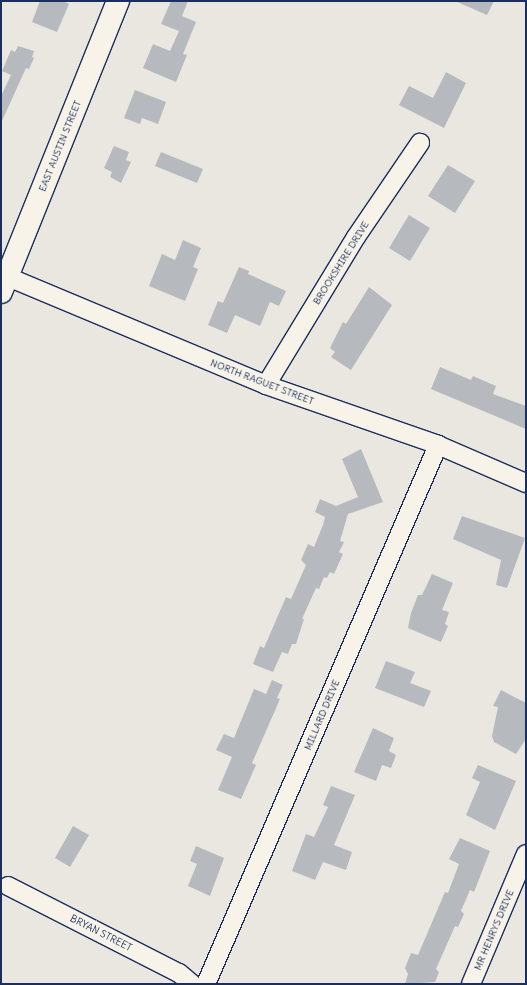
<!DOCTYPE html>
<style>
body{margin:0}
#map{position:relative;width:527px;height:985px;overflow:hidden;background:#eae7e0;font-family:Delius,sans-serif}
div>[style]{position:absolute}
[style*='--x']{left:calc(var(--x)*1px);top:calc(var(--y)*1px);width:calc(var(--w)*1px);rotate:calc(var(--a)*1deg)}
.building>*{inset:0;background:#b6babf}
.roads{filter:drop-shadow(1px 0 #1b2f5e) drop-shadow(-1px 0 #1b2f5e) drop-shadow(0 1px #1b2f5e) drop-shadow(0 -1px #1b2f5e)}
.minor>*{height:18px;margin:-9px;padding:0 9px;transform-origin:9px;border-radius:9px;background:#f7f3e8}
.major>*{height:22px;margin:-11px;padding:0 11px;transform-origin:11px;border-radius:11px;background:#f7f3e8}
span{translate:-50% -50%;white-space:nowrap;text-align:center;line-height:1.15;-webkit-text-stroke:4px #f7f3e8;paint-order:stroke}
.street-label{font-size:10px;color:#1b2f5e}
.frame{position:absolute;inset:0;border:2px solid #1b2f5e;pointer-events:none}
</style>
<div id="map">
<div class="building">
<div style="clip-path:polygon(40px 1px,63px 1px,69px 4px,57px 32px,32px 22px)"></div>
<div style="clip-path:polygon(171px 1px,188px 1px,182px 16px,196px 22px,183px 54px,187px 55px,176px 82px,143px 68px,153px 44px,170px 51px,179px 31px,161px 24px)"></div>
<div style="clip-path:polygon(455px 1px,494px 1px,487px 15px)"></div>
<div style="clip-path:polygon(18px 46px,34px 51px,32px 57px,34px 58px,29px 69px,26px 68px,1px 123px,1px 96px,11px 75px,2px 71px,11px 50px,15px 52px)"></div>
<div style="clip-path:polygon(446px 72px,466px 83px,444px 128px,399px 105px,409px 86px,433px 98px)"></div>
<div style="clip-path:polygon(135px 90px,166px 102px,158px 124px,142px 118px,140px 124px,124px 118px)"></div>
<div style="clip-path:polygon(114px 146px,129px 152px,126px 160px,131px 162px,121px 183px,110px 177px,112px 172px,104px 168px)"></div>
<div style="clip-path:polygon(161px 152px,203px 169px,197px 183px,155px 166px)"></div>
<div style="clip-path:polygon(448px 165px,475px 181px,455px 213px,428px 196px)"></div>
<div style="clip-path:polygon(409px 215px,430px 228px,410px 261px,389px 248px)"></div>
<div style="clip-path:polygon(183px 240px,201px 248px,193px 267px,198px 269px,185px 301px,149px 286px,162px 254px,175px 260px)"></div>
<div style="clip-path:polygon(239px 267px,249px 271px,248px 274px,286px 291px,279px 306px,270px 302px,260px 326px,235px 315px,227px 333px,208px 325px,218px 301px,223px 303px)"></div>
<div style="clip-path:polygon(369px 287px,392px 305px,351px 370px,331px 357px,335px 352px,330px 348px,343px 322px,346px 324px)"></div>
<div style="clip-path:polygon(440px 367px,471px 380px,473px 376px,496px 386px,493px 394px,526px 406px,526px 429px,431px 389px)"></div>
<div style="clip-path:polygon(361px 449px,383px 502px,348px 514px,340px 541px,344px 542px,339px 552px,343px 554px,334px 574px,330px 572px,327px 578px,324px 577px,319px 589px,316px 588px,302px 619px,304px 619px,296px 644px,292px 644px,288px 654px,282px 652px,273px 672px,253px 664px,260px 646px,264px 648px,286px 597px,291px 599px,306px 565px,301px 560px,308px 544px,314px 547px,323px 525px,325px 517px,315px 512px,320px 499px,336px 506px,358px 497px,342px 459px)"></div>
<div style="clip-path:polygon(462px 516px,525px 538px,507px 588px,496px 585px,501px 560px,453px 539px)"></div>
<div style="clip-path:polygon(432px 574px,453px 583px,442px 610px,449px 612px,445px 624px,448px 626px,441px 642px,408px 628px,411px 613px,418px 595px,422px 595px)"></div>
<div style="clip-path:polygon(386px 661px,415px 672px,410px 683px,431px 691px,424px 707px,375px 688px)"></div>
<div style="clip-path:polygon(272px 680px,283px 685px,277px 698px,280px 699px,252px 763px,256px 765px,241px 799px,218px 790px,232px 757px,216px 750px,224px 734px,234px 738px,254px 689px,266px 694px)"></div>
<div style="clip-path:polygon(501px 690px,526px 703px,526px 739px,516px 754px,494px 742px,492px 736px,498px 707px,493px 706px)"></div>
<div style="clip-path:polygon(373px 728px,394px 738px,389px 751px,396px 755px,391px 768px,382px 765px,376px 781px,354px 772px)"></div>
<div style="clip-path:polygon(478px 765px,516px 781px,495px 830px,466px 815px,480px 782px,472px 778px)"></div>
<div style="clip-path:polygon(331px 786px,355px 795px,334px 845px,352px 852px,346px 870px,323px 862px,315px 880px,292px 871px,306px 834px,314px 837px,328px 807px,323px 805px)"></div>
<div style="clip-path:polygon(73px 826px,89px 835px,70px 867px,55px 858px)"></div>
<div style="clip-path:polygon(460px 838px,490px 851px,474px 892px,470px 890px,461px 911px,464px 914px,458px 927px,455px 926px,436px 969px,439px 972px,435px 982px,405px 984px,408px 974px,405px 968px,411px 953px,418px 955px,445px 892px,448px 893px,459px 864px,449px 859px)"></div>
<div style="clip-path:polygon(196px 846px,224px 858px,210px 896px,188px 886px,197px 864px,190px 861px)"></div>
</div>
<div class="roads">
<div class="minor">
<div style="--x:1;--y:274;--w:287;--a:22.7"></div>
<div style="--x:266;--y:385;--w:182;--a:19.2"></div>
<div style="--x:438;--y:445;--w:96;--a:23.4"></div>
<div style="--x:266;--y:385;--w:173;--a:-58.7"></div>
<div style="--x:356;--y:237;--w:114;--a:-55.8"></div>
<div style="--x:8;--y:886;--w:192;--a:27"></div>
<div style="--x:179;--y:973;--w:17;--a:40"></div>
<div style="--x:206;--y:984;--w:587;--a:-66.71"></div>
<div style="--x:471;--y:984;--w:141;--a:-67.1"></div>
</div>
<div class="major">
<div style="--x:1;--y:292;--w:314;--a:-68.1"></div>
</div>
</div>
<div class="street-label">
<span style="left:60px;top:146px;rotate:-68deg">EAST AUSTIN STREET</span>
<span style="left:341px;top:263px;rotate:-58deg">BROOKSHIRE DRIVE</span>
<span style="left:262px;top:382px;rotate:21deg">NORTH RAGUET STREET</span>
<span style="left:322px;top:715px;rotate:-67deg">MILLARD DRIVE</span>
<span style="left:494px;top:930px;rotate:-67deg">MR HENRYS DRIVE</span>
<span style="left:101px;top:933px;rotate:27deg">BRYAN STREET</span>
</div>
<div class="frame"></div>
</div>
